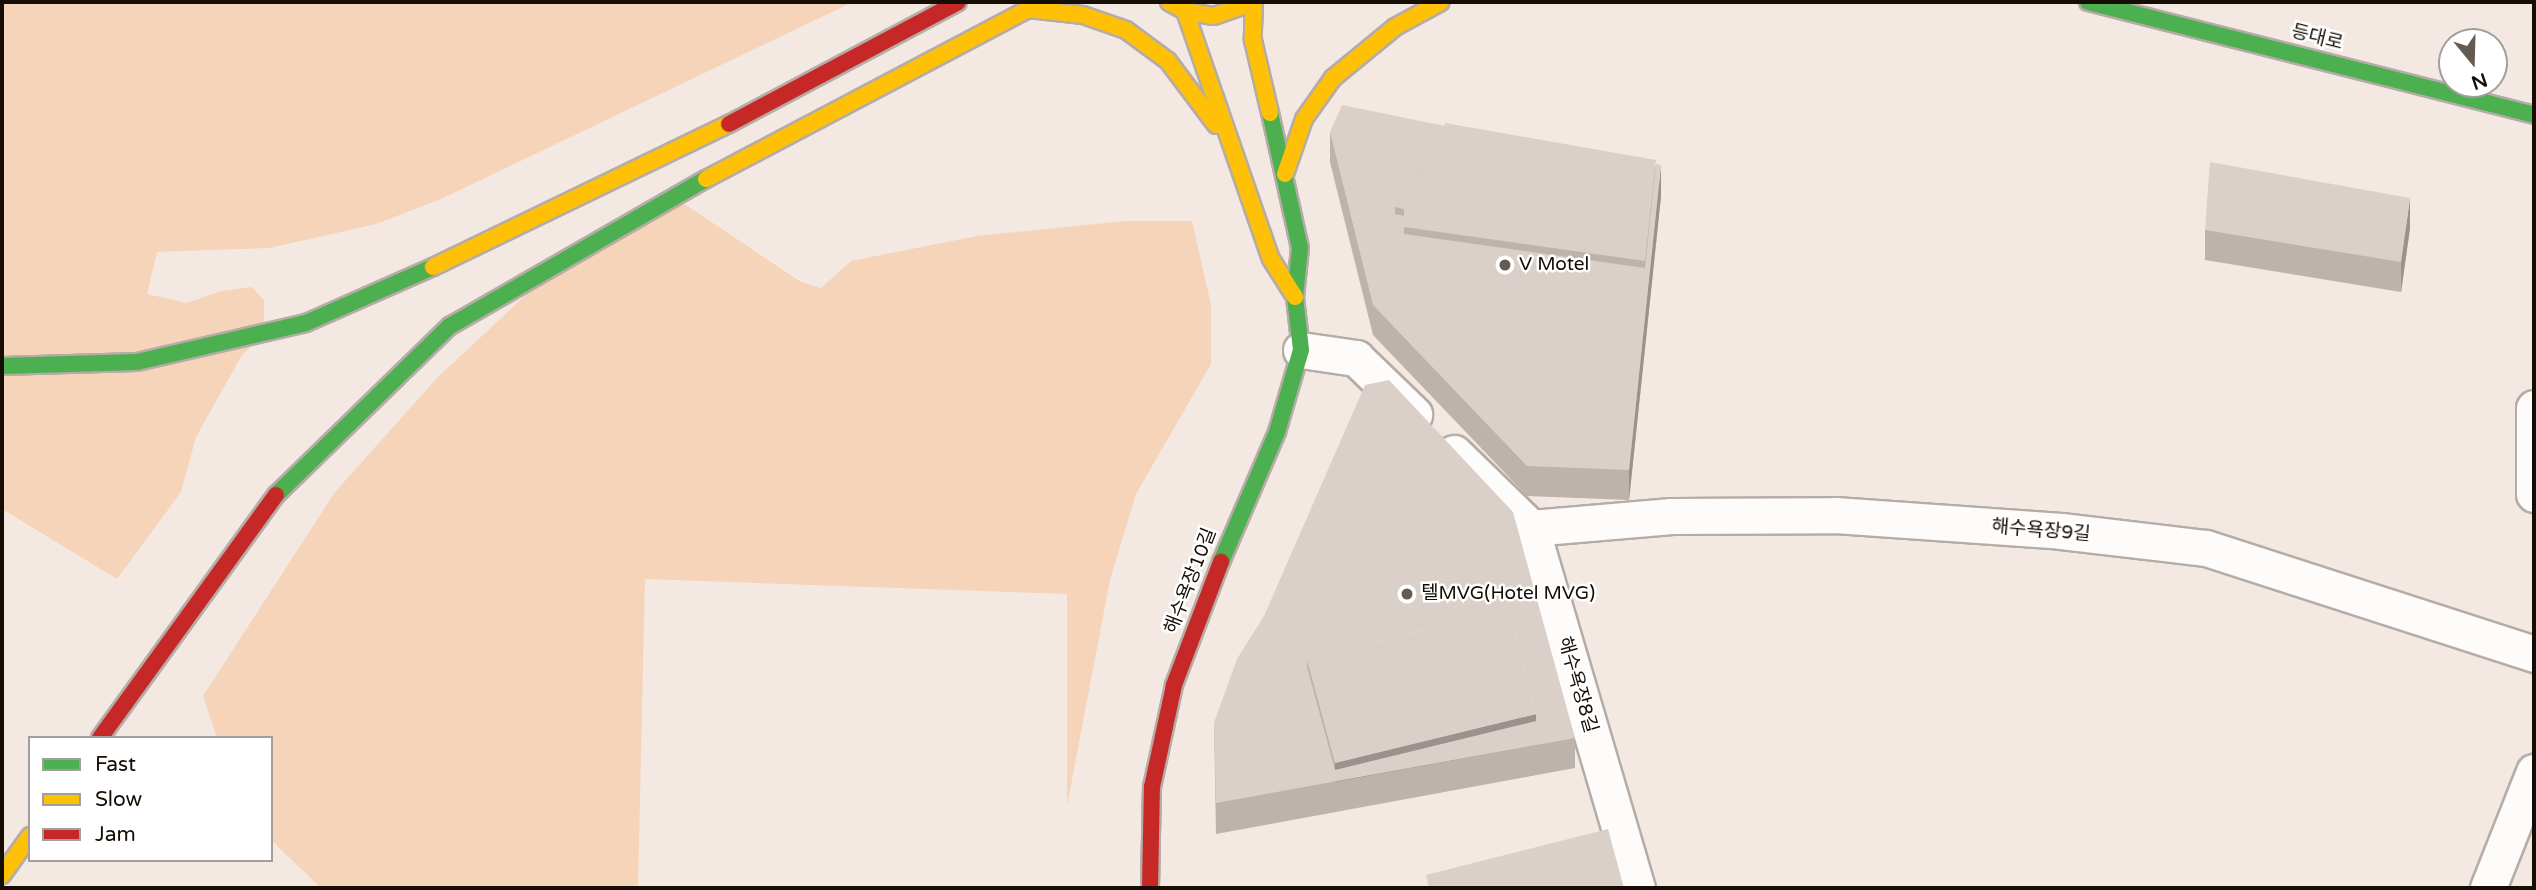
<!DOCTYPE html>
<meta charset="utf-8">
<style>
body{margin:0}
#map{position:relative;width:2536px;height:890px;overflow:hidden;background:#f3e9e2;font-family:"Varela Round","Noto Sans KR",sans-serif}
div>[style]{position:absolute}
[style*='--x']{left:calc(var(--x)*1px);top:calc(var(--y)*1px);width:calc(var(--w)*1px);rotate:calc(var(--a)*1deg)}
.green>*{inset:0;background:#f5d4ba}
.roads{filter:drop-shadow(2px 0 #b6aca6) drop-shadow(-2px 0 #b6aca6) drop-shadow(0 2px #b6aca6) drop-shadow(0 -2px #b6aca6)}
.street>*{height:35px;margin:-17.5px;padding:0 17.5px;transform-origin:17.5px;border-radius:17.5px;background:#fdfcfb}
.fast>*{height:16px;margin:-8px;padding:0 8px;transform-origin:8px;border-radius:8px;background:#4caf50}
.slow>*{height:16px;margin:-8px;padding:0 8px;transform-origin:8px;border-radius:8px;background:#ffc107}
.jam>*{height:16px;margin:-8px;padding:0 8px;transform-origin:8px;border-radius:8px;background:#c62828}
.wall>*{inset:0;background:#bcb3ad}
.shaded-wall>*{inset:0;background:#99928d}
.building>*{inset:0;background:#dbd0c9}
.dots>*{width:19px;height:19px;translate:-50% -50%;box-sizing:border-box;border:4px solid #fff;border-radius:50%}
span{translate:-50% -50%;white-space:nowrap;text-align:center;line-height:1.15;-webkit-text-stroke:5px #fff;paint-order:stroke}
.street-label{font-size:19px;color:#160d05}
.poi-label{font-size:19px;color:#160d05}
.left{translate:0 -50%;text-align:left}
.frame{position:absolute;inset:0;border:4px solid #160d05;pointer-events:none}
.legend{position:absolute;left:28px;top:736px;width:245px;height:126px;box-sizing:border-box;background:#fff;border:2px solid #a29e9b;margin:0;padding:9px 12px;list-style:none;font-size:21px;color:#160d05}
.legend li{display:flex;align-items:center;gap:14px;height:35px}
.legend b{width:35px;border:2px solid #a29e9b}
.north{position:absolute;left:2438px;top:28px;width:70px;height:70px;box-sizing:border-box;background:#fff;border:2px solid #a29e9b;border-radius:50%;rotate:161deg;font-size:19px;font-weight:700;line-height:28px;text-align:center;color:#160d05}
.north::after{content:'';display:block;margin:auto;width:24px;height:32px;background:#635a52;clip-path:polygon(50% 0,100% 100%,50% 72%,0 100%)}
</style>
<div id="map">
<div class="green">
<div style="clip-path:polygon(2px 2px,853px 2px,441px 199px,376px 224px,270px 248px,157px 252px,147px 294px,187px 303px,221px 291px,252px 287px,264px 300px,264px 334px,242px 355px,196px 437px,181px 492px,117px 579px,2px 509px)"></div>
<div style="clip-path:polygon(683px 203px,801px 282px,821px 288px,851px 261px,977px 236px,1125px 221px,1192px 221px,1211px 305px,1211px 364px,1136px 494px,1110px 580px,1067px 806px,1067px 594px,645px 579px,638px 888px,321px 888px,271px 840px,271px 738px,217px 738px,203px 696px,335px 492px,437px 378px,547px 275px)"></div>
</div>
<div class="roads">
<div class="street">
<div style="--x:1301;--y:350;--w:56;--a:8.3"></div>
<div style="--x:1356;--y:358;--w:81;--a:44"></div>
<div style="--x:2534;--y:408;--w:86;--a:90"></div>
<div style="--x:1454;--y:453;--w:107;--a:44.2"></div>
<div style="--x:1531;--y:528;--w:375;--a:73.6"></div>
<div style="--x:1531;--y:528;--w:141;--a:-4.9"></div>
<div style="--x:1671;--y:516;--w:164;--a:-0.3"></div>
<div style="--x:1835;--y:515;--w:227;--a:4"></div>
<div style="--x:2061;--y:531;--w:146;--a:6.7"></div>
<div style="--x:2206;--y:548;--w:345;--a:17.9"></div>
<div style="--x:2488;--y:888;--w:125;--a:-68.4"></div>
</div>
<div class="fast">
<div style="--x:2088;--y:2;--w:460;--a:14.2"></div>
<div style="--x:2;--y:366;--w:135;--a:-1.7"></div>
<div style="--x:137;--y:362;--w:173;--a:-13"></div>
<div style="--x:306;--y:323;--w:139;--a:-23.8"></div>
<div style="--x:276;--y:495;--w:243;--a:-44.2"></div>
<div style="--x:450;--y:326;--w:295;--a:-29.9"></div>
<div style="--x:1221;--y:562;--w:142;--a:-66.7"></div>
<div style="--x:1277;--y:432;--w:85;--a:-73.7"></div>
<div style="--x:1301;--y:350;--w:53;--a:-96.5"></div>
<div style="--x:1295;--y:297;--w:49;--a:-84.2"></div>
<div style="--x:1300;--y:248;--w:138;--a:-102.5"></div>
</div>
<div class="slow">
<div style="--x:1169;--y:2;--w:18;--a:29"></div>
<div style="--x:1185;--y:11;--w:29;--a:10"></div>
<div style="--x:1214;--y:16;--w:42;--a:-19.3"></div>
<div style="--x:1254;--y:2;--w:38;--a:92"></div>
<div style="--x:1253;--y:40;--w:75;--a:76.9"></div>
<div style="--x:1028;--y:9;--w:55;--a:6.2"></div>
<div style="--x:1083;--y:15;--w:46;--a:19.2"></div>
<div style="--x:1126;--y:30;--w:52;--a:36.4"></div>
<div style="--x:1168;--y:61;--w:80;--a:53.1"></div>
<div style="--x:1185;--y:11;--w:262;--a:70.9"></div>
<div style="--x:1271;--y:259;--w:45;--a:57.7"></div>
<div style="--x:1285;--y:174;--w:58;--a:-70.9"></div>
<div style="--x:1304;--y:119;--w:50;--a:-54.7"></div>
<div style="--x:1333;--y:78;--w:80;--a:-39.4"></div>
<div style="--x:1395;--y:27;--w:52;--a:-28.5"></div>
<div style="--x:706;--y:179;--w:364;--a:-27.8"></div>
<div style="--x:1028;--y:9;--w:24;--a:-17"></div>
<div style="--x:433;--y:267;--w:329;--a:-25.8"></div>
<div style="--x:2;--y:875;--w:48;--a:-54.3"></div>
</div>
<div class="jam">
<div style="--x:729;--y:124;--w:259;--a:-28"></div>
<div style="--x:100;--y:738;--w:300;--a:-54.1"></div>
<div style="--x:1150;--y:888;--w:101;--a:-88.9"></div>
<div style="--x:1152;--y:787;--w:104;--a:-77.8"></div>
<div style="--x:1174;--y:685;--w:132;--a:-69.1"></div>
</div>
</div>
<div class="wall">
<div style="clip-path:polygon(1445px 126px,1656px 167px,1661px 196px,1629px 500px,1527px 496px,1373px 335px,1330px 162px,1330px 132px)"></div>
<div style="clip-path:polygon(2410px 228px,2401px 292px,2205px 260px,2205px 230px)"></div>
<div style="clip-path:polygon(1264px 616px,1575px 738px,1575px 768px,1216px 834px,1214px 723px)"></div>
</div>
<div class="shaded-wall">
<div style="clip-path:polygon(1661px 165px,1661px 196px,1629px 500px,1629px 470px)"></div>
<div style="clip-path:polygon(2410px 198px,2410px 228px,2401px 292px,2401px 262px)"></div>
<div style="clip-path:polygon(1536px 714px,1536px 745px,1335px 782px,1335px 763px)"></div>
</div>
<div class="building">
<div style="clip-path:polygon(1342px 105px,1445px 126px,1438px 158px,1416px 176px,1395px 207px,1395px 214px,1404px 216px,1404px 234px,1645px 268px,1656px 164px,1661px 165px,1629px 470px,1527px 466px,1373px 305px,1330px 132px)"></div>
<div style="clip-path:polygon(1445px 123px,1656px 160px,1645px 261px,1404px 227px,1404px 209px,1395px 207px,1416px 176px,1438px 158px)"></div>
<div style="clip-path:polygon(2210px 162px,2410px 198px,2401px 262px,2205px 230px)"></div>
<div style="clip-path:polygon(evenodd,1389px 380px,1513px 512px,1575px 738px,1216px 803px,1214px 723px,1237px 659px,1264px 616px,1365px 385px,1389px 380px,1509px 608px,1536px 714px,1536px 721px,1335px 770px,1307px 667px,1307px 660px,1509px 608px)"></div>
<div style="clip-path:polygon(1509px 608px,1536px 714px,1335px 763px,1307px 660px)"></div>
<div style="clip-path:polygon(1608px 829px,1624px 888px,1429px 888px,1426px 875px)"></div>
</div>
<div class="dots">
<div style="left:1505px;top:265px;background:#635a52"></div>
<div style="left:1407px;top:594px;background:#635a52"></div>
</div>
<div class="street-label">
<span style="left:2317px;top:38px;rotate:14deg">등대로</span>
<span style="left:2041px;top:531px;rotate:5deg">해수욕장9길</span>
<span style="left:1191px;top:581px;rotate:-69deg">해수욕장10길</span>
<span style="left:1577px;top:685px;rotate:74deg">해수욕장8길</span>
</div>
<div class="poi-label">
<span class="left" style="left:1519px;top:265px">V Motel</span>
<span class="left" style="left:1421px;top:594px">텔MVG(Hotel MVG)</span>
</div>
<div class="frame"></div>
<ul class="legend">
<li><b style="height:9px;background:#4caf50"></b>Fast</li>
<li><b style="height:9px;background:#ffc107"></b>Slow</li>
<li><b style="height:9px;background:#c62828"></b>Jam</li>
</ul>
<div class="north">N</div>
</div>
